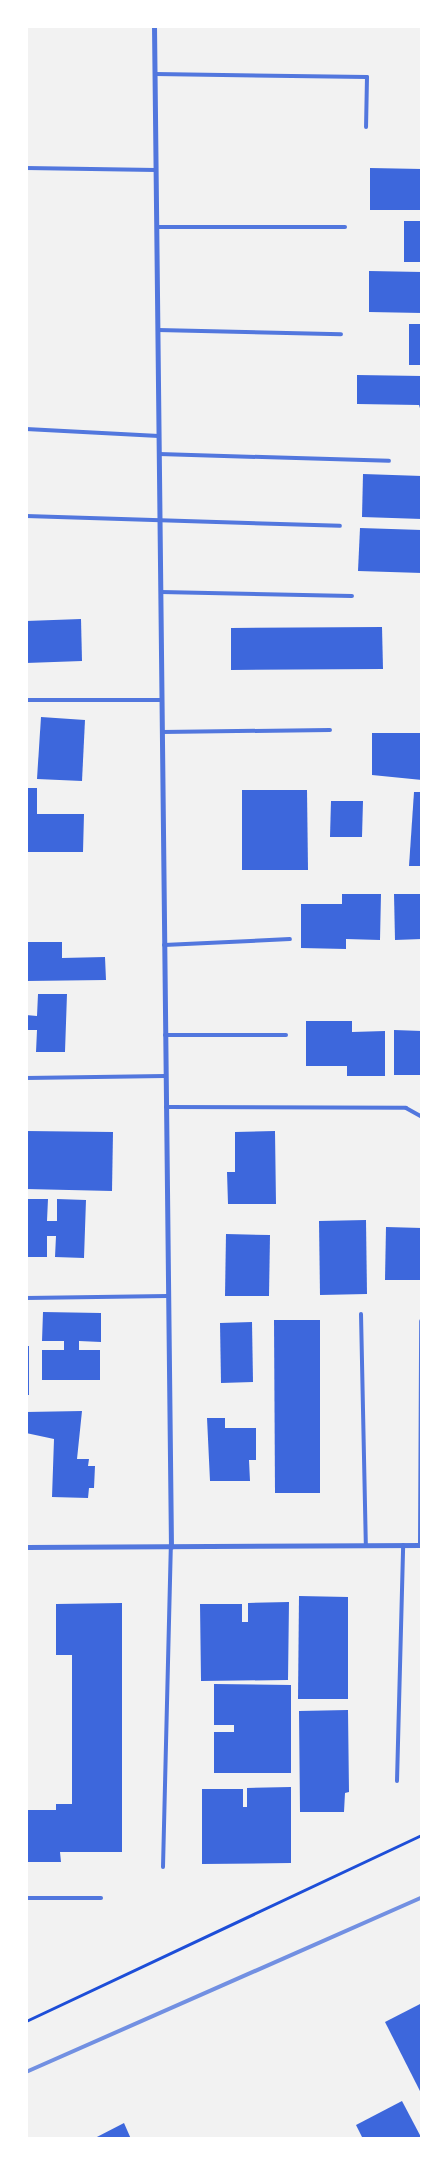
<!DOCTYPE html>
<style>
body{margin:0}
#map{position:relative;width:448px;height:2165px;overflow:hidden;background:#f2f2f2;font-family:"Fira Sans",sans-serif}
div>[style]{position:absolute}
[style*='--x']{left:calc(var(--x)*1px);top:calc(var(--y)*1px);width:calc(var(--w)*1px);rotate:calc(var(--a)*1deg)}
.building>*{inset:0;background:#3d67dc}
.path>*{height:3px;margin:-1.5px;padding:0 1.5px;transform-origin:1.5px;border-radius:1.5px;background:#1d4ed8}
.service>*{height:4px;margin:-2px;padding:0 2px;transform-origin:2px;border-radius:2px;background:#5277de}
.minor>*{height:5px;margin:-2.5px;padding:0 2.5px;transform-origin:2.5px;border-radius:2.5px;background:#5277de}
.rail>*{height:4px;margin:-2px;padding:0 2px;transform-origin:2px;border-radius:2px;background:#7290e2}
span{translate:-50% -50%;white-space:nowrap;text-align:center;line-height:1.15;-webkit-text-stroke:5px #fff;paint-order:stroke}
.frame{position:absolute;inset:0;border:28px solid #fff;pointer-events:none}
</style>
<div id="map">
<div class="building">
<div style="clip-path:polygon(370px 168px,422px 169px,422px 210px,370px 210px)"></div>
<div style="clip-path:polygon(404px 221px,422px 221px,422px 262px,404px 262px)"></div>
<div style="clip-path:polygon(369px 271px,422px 272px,422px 313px,369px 312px)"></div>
<div style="clip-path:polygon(409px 324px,422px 324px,422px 365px,409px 365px)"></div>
<div style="clip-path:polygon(357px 375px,422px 376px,422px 415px,419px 405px,357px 404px)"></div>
<div style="clip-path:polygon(363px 474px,422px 476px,422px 519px,362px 517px)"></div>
<div style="clip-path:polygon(360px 528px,422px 530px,422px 573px,358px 571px)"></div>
<div style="clip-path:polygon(81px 619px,82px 661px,26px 663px,26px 621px)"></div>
<div style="clip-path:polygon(382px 627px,383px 669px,231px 670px,231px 628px)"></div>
<div style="clip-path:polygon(41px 717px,85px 720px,82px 781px,37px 779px)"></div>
<div style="clip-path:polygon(372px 733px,422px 733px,422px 780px,372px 775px)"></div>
<div style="clip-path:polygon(26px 788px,37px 788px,37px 814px,84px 814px,83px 852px,26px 852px)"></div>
<div style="clip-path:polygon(242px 790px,307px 790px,308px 870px,242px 870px)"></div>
<div style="clip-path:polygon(414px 792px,422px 792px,422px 866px,409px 866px)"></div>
<div style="clip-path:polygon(331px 801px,363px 801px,362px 837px,330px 837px)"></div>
<div style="clip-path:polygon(342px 894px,381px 894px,380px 940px,346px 939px,346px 949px,301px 948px,301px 904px,342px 904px)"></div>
<div style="clip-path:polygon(394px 894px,422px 894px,422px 939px,395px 940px)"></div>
<div style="clip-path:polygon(26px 942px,62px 942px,62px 958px,105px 957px,106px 980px,26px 981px)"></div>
<div style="clip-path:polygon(38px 994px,67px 994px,65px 1052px,36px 1052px,37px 1030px,26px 1030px,26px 1015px,37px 1016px)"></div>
<div style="clip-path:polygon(306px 1021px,352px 1021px,352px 1032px,385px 1031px,385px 1076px,347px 1076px,347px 1066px,306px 1066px)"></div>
<div style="clip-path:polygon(394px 1030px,422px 1031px,422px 1075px,394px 1075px)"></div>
<div style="clip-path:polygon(26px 1131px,113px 1132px,112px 1191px,26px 1189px)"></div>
<div style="clip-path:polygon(275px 1131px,276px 1204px,228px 1204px,227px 1172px,235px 1172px,235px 1132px)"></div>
<div style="clip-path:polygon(26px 1199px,48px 1199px,47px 1221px,57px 1221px,57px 1199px,86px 1200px,84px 1258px,55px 1257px,56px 1236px,47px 1236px,47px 1257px,26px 1257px)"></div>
<div style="clip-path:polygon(366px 1220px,367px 1294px,320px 1295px,319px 1221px)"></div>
<div style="clip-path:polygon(386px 1227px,422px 1228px,422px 1280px,385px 1280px)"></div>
<div style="clip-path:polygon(226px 1234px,270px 1235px,269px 1296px,225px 1296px)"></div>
<div style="clip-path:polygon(43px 1312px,101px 1313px,101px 1342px,79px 1341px,79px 1350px,100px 1350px,100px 1380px,42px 1380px,42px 1350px,64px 1350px,64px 1341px,42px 1341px)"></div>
<div style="clip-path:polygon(274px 1320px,320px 1320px,320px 1493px,275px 1493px)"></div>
<div style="clip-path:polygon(252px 1322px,253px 1382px,221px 1383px,220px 1323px)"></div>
<div style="clip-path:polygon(26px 1346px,29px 1346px,29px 1395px,26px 1395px)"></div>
<div style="clip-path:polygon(82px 1411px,77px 1459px,89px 1459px,88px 1466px,95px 1466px,94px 1488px,89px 1488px,88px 1498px,52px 1497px,54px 1439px,26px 1433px,26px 1412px)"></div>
<div style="clip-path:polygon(207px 1418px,225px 1418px,225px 1428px,256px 1428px,256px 1460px,249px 1460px,250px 1481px,210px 1481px)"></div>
<div style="clip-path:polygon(299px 1596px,348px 1597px,348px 1699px,298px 1699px)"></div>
<div style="clip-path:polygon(289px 1602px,288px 1680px,201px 1681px,200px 1604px,242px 1604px,242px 1622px,248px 1622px,248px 1603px)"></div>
<div style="clip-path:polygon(122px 1603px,122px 1852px,60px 1852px,61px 1862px,26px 1862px,26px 1810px,56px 1810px,56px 1804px,72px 1804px,72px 1655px,56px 1655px,56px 1604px)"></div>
<div style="clip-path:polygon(214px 1684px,291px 1685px,291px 1773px,214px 1773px,214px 1732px,234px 1732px,234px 1725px,214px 1725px)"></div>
<div style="clip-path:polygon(348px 1710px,349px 1792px,345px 1793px,344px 1812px,300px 1812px,299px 1711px)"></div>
<div style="clip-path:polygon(291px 1787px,291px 1863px,202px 1864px,202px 1789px,243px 1789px,243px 1807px,247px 1807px,247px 1788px)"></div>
<div style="clip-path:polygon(422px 2003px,422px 2095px,385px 2022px)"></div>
<div style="clip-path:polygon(402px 2101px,422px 2139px,363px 2139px,356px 2125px)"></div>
<div style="clip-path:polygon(124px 2123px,131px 2139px,93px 2139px)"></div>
</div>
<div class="path">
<div style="--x:26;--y:2021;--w:438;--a:-25.2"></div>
</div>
<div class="service">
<div style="--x:155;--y:74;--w:212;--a:0.8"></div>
<div style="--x:367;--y:77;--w:50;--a:91.1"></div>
<div style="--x:26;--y:168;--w:130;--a:0.9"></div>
<div style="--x:157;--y:227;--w:188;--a:0"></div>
<div style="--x:158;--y:330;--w:183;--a:1.3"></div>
<div style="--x:26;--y:429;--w:133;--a:3"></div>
<div style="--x:159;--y:454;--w:230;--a:1.7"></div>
<div style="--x:26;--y:516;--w:314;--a:1.8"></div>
<div style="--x:161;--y:592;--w:191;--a:1.2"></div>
<div style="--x:26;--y:700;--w:136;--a:0"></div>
<div style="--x:162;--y:732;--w:168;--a:-0.7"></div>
<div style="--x:164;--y:945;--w:126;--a:-2.7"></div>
<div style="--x:165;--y:1035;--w:121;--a:0"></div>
<div style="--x:26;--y:1078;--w:139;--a:-0.8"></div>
<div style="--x:166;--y:1107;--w:240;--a:0.2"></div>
<div style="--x:406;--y:1108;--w:18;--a:29"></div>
<div style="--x:26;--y:1298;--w:142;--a:-0.8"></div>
<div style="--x:361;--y:1314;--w:231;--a:88.8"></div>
<div style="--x:420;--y:1545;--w:224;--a:-89.7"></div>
<div style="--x:397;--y:1781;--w:236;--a:-88.5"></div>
<div style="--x:163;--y:1867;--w:320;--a:-88.6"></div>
<div style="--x:26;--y:1898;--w:75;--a:0"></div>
</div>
<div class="minor">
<div style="--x:154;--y:26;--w:1521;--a:89.36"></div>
<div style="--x:26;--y:1547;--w:396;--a:-0.3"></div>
</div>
<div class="rail">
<div style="--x:26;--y:2072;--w:433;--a:-23.8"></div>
</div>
<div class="frame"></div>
</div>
